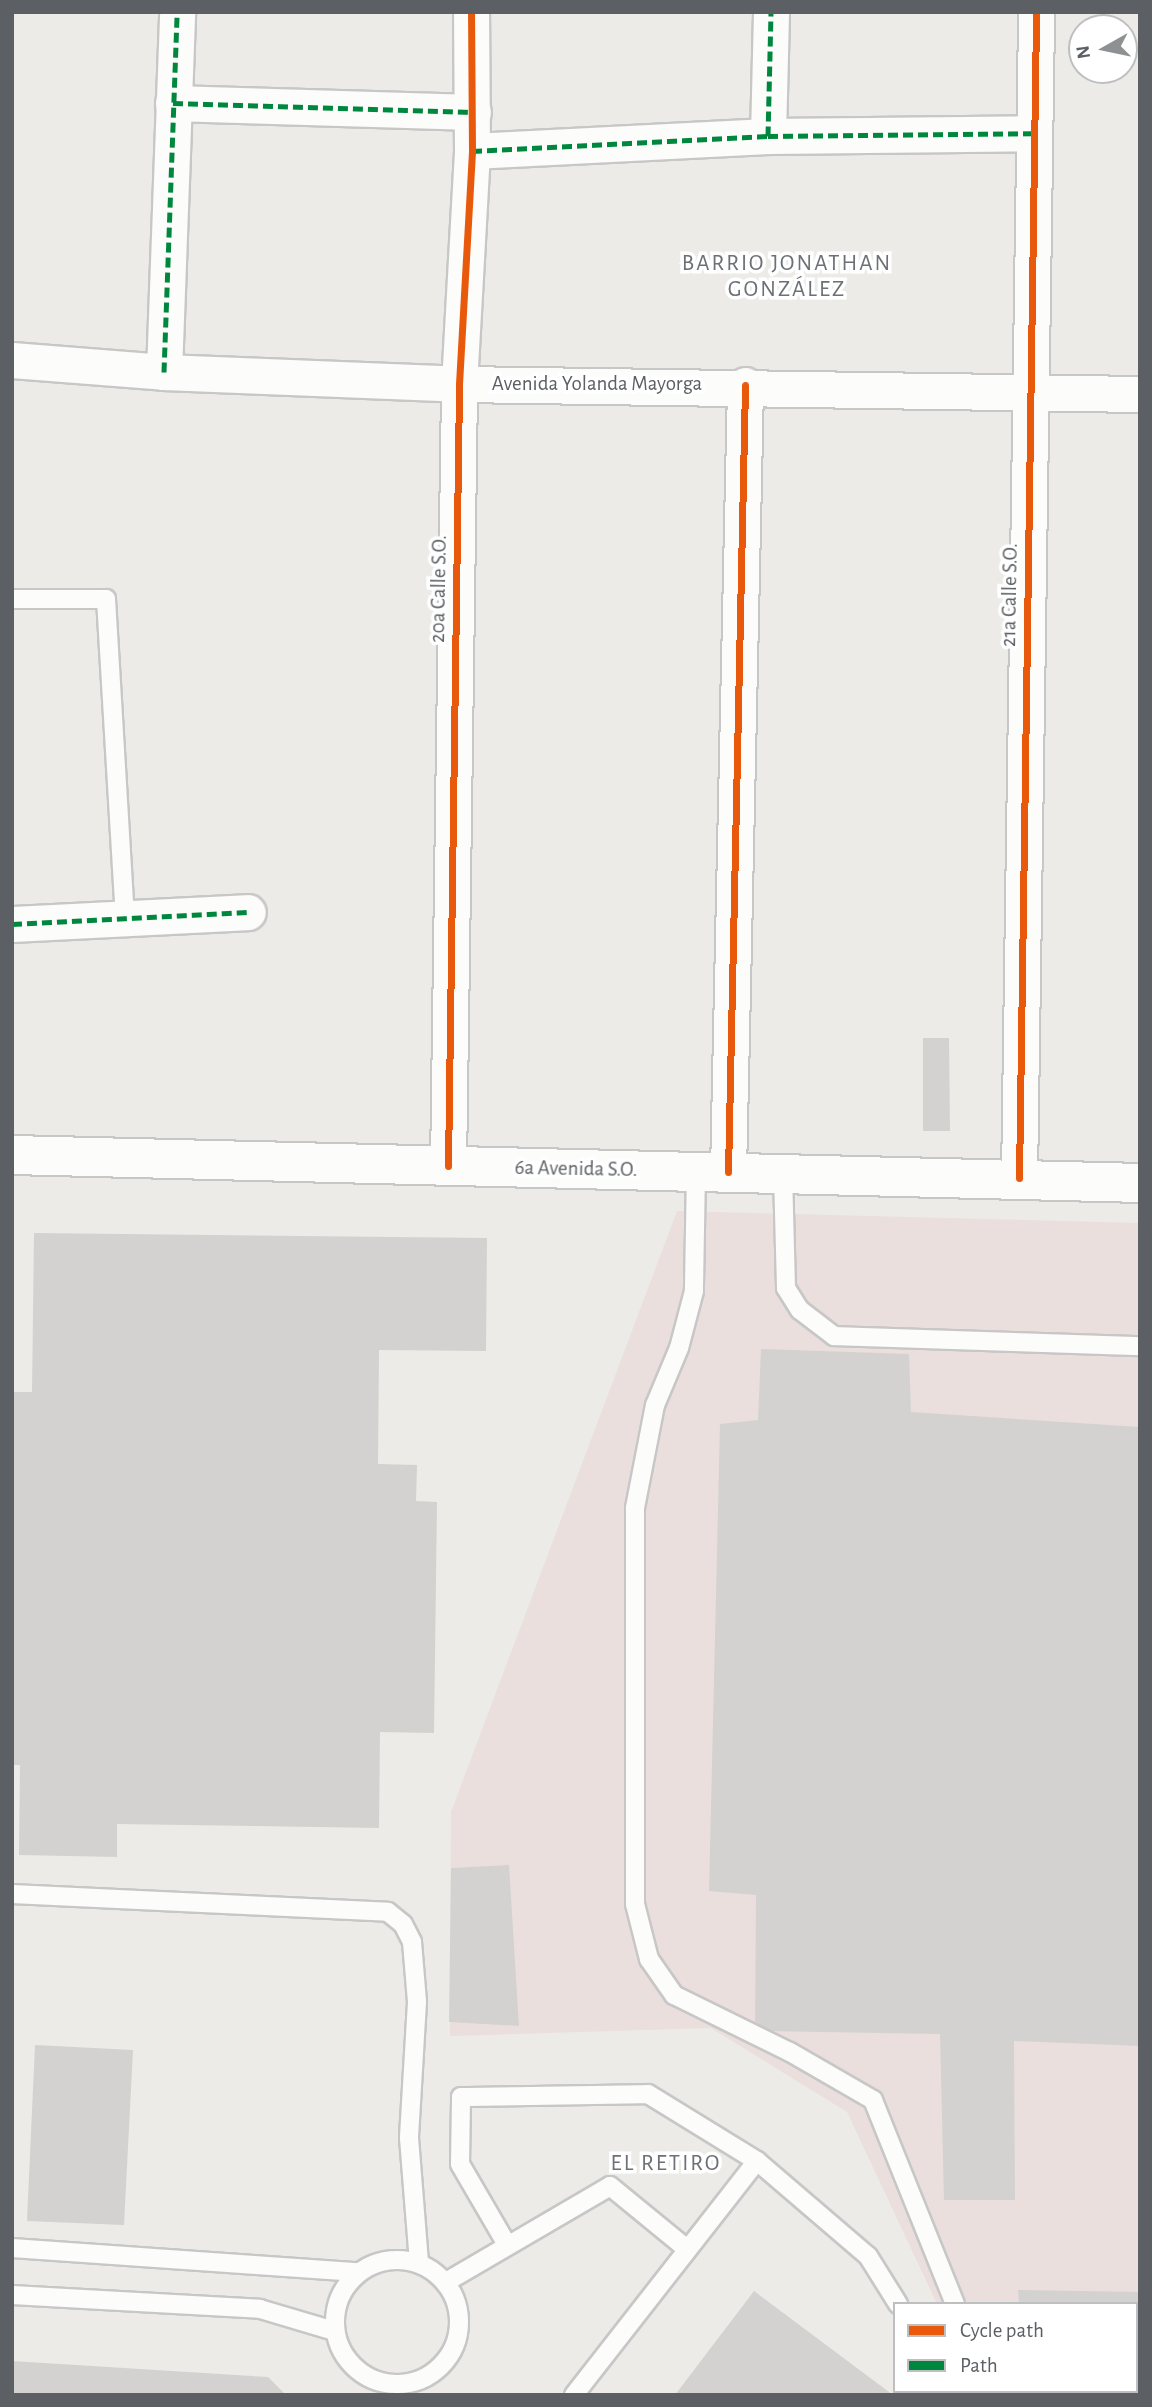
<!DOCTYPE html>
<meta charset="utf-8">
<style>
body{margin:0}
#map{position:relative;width:1152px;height:2407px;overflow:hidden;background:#ecebe7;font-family:"Alegreya Sans",sans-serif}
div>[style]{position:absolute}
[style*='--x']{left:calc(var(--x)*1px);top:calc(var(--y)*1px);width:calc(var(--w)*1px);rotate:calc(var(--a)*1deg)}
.medical>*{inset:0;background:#eadfdc}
.building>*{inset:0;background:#d3d2d0}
.roads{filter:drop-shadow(2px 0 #c8c7c7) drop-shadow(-2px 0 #c8c7c7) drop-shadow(0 2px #c8c7c7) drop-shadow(0 -2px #c8c7c7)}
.service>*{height:18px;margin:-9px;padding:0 9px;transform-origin:9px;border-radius:9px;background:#fcfcfb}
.service>.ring{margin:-9px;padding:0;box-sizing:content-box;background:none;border:18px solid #fcfcfb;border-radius:50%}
.minor>*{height:35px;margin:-17.5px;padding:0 17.5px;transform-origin:17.5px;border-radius:17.5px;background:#fcfcfb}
.tertiary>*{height:38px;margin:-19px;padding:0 19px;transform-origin:19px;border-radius:19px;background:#fcfcfb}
.quiet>*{height:5px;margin-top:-2.5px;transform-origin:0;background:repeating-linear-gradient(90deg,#00873e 0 10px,transparent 0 15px)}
.cycleway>*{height:7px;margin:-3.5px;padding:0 3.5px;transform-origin:3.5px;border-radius:3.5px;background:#e8590c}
span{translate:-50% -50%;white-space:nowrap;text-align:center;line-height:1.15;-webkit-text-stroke:7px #fff;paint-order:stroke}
.street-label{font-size:21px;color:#5c6064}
.neighbourhood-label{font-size:23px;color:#6d7176;letter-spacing:2px}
.frame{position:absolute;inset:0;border:14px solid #5c6064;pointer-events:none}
.legend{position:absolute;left:893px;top:2302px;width:245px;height:91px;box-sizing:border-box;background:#fff;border:2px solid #bebfc1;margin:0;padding:9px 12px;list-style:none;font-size:21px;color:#5c6064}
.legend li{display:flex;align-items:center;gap:14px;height:35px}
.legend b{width:35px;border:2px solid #bebfc1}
.north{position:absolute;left:1068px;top:14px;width:70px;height:70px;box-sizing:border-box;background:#fff;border:2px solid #bebfc1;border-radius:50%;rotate:261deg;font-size:19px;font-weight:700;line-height:28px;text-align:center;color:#5c6064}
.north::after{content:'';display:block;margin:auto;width:24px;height:32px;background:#8e9192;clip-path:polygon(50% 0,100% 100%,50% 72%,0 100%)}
</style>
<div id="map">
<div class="medical">
<div style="clip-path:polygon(677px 1211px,1140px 1223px,1140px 2395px,977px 2395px,976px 2391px,1136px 2391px,1136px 2304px,937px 2304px,847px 2112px,711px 2028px,450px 2036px,451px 1812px)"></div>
</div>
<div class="building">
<div style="clip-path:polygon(923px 1038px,949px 1038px,950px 1131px,923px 1131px)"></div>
<div style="clip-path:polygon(34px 1233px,487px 1238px,486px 1351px,379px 1350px,378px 1464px,417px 1465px,416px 1501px,437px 1502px,434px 1733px,380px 1732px,379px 1828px,117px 1824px,117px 1857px,19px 1855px,20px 1765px,12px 1765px,12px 1392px,32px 1392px)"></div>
<div style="clip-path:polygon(761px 1349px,909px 1354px,911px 1412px,1140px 1427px,1140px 2046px,1014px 2041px,1015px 2200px,944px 2200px,940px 2034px,755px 2031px,756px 1895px,709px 1891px,720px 1424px,758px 1420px)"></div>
<div style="clip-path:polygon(509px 1865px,519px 2026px,449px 2022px,451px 1868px)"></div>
<div style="clip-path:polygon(35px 2045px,133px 2050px,124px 2225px,27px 2221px)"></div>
<div style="clip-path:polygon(1018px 2290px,1140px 2292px,1140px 2392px,1136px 2304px,1019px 2304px)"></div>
<div style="clip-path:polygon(754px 2291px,893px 2395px,675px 2395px)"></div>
<div style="clip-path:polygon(12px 2361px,268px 2377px,286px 2395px,12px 2395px)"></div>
</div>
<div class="roads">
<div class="service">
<div style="--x:12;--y:599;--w:94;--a:0"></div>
<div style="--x:106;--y:599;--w:321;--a:86.6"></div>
<div style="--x:696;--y:1171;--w:120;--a:91"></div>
<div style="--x:694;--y:1291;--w:59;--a:104.7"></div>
<div style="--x:679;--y:1348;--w:62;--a:112.8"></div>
<div style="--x:655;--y:1405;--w:105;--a:101"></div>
<div style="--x:635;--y:1508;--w:396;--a:90"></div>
<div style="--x:635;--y:1904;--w:57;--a:75.7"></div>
<div style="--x:649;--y:1959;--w:44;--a:55.2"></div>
<div style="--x:674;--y:1995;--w:129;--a:26.2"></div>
<div style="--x:790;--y:2052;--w:96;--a:30"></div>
<div style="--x:873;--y:2100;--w:220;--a:68.1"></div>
<div style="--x:783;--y:1173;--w:115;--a:88.5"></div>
<div style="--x:786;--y:1288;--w:26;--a:58"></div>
<div style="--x:800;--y:1310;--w:43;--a:37.4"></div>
<div style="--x:834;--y:1336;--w:306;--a:1.9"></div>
<div style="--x:12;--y:1894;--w:376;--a:2.7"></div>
<div style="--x:388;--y:1912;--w:19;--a:39"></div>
<div style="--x:403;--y:1924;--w:20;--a:63"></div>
<div style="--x:412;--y:1942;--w:60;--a:85.2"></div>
<div style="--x:417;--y:2002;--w:136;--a:93.4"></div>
<div style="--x:409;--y:2138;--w:124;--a:85.4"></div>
<div style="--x:506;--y:2243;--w:91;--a:-120.2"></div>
<div style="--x:460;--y:2164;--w:67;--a:-89.1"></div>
<div style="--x:461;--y:2097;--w:187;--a:-0.9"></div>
<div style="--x:648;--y:2094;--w:128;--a:31.6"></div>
<div style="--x:757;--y:2161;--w:146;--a:40.6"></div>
<div style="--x:868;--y:2256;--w:57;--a:58"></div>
<div style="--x:12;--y:2248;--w:346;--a:4"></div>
<div class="ring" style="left:335px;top:2260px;width:106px;height:106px"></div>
<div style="--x:446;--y:2282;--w:190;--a:-30.3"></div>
<div style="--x:610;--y:2186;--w:99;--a:39.3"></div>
<div style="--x:12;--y:2295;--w:248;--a:3.2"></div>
<div style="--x:260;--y:2309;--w:77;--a:16.6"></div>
<div style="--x:946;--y:2391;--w:4;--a:63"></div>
<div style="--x:992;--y:2391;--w:4;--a:63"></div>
<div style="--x:574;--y:2395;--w:297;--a:-52"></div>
</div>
<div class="minor">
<div style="--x:173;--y:103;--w:300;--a:1.7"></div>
<div style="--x:768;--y:136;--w:124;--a:-88.6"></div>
<div style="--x:472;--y:151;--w:296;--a:-2.9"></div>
<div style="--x:768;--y:136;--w:266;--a:-0.6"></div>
<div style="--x:12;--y:360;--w:152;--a:4.5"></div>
<div style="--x:164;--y:372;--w:295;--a:2.3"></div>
<div style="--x:459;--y:384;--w:681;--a:0.84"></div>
<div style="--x:164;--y:372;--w:360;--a:-87.9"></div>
<div style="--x:12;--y:924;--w:236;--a:-2.9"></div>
<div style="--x:448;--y:1166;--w:782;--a:-89.19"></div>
<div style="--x:459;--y:384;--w:233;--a:-86.8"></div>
<div style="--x:472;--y:151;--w:139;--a:-90.4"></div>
<div style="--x:728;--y:1172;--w:787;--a:-88.76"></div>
<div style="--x:1019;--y:1178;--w:1166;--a:-89.16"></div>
</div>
<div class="tertiary">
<div style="--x:12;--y:1155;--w:1128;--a:1.42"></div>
</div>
</div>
<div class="quiet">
<div style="--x:173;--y:103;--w:300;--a:1.7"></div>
<div style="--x:768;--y:136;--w:124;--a:-88.6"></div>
<div style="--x:472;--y:151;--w:296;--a:-2.9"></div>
<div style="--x:768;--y:136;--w:266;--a:-0.6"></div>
<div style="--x:164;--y:372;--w:360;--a:-87.9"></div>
<div style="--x:12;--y:924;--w:236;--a:-2.9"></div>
</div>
<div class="cycleway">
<div style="--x:448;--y:1166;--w:782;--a:-89.19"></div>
<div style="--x:459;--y:384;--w:233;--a:-86.8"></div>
<div style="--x:472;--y:151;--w:139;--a:-90.4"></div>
<div style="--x:728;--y:1172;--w:787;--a:-88.76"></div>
<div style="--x:1019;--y:1178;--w:1166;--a:-89.16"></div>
</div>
<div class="street-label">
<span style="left:597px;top:384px">Avenida Yolanda Mayorga</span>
<span style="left:439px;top:589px;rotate:-89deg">20a Calle S.O.</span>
<span style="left:1010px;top:595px;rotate:-89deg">21a Calle S.O.</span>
<span style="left:576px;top:1169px;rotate:1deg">6a Avenida S.O.</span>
</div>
<div class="neighbourhood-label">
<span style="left:787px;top:277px">BARRIO JONATHAN<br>GONZÁLEZ</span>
<span style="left:666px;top:2164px">EL RETIRO</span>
</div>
<div class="frame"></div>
<ul class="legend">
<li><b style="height:9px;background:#e8590c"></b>Cycle path</li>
<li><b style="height:9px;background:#00873e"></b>Path</li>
</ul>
<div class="north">N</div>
</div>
